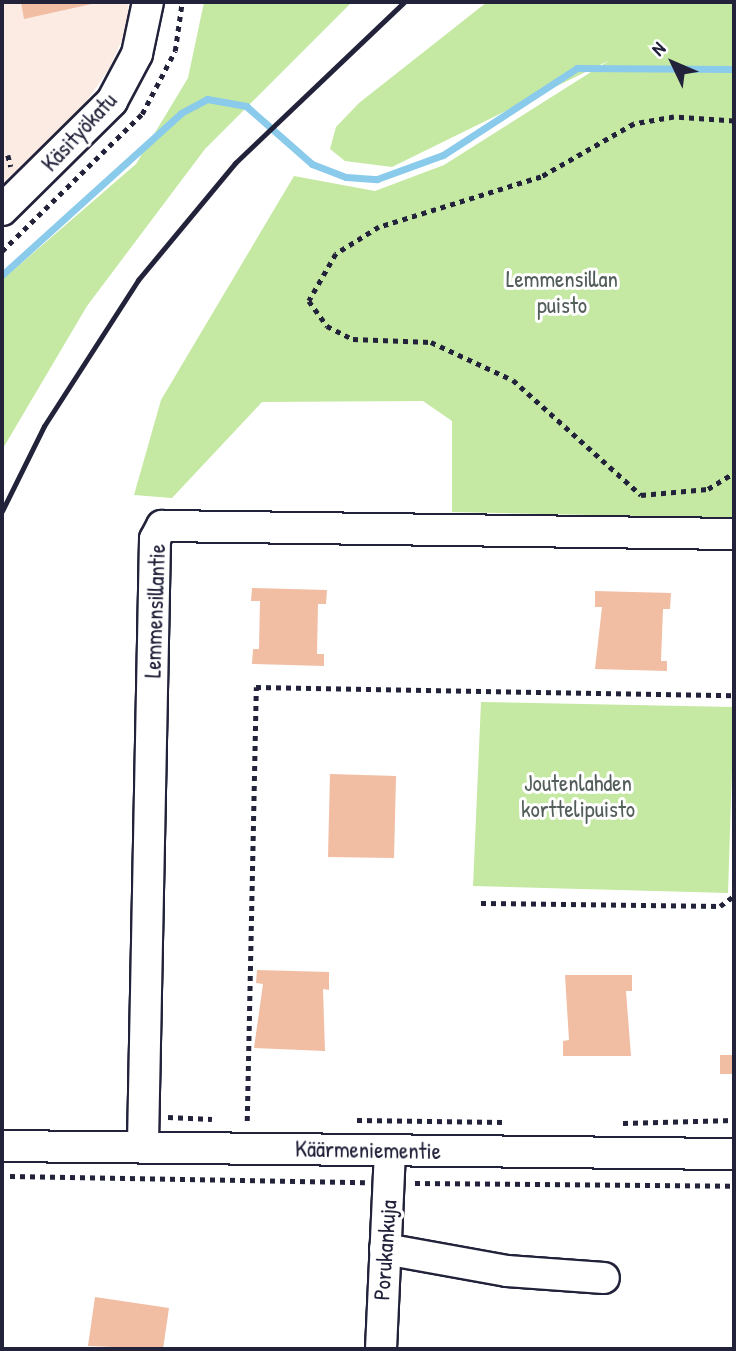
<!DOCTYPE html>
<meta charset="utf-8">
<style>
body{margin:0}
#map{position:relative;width:736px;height:1351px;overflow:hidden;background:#fff;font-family:"Patrick Hand",sans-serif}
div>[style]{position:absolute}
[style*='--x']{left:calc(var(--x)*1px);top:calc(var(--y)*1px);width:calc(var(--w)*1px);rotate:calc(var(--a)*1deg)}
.built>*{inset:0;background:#fbebe3}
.green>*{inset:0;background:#c5e9a3}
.stream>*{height:7px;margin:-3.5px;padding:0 3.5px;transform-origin:3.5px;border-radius:3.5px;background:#8acaeb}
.building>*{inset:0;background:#f1bda3}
.path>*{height:4.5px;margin-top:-2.25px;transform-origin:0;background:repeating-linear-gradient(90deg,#22223b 0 5px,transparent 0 10px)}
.roads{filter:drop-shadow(2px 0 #22223b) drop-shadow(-2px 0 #22223b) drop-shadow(0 2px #22223b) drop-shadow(0 -2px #22223b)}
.minor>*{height:30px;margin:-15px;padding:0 15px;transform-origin:15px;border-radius:15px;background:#fff}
.rail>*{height:5px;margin:-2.5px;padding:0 2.5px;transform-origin:2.5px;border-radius:2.5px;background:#22223b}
span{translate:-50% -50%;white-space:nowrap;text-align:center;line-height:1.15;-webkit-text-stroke:6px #fff;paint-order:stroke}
.street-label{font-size:23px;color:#22223b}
.park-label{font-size:23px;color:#535e5a}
.frame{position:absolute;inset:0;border:4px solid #22223b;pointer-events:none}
.north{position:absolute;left:638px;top:28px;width:70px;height:70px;-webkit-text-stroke:5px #fff;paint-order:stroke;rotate:314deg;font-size:19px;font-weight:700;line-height:28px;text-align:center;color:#22223b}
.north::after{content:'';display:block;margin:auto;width:24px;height:32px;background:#22223b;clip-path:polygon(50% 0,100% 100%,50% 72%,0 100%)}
</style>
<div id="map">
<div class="built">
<div style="clip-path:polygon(2px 2px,128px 2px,129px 24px,109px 69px,77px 115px,2px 184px)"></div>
</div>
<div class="green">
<div style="clip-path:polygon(204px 2px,352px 2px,205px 149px,87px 306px,2px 450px,2px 280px,136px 164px,188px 78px)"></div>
<div style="clip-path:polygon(487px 2px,734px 2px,734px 518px,452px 512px,452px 421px,423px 401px,262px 402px,172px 498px,134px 495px,161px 400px,294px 176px,375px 191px,444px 165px,610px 60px,392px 167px,345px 161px,330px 149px,336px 127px,359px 103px)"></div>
<div style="clip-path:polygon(481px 702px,734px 707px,728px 893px,473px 886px)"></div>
</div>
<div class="stream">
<div style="--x:2;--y:275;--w:241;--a:-42.1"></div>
<div style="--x:181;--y:113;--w:30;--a:-28"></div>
<div style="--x:207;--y:99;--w:40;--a:10"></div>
<div style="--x:246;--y:106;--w:88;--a:41.3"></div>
<div style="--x:312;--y:164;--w:36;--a:21"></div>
<div style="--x:346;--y:177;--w:31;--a:4"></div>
<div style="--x:377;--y:179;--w:70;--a:-20"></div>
<div style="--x:443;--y:155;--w:160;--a:-33"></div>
<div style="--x:577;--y:68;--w:157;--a:0.4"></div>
</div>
<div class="building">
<div style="clip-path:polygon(21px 2px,96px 2px,96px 3px,24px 19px)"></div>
<div style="clip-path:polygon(252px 588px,327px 590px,326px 604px,318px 604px,317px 654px,324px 654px,324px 666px,252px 664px,253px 649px,259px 649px,260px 601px,251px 601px)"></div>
<div style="clip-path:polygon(595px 591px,671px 593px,670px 609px,663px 609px,661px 661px,667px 661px,667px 671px,595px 669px,602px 607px,595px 607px)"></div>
<div style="clip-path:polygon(330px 774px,396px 776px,394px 858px,328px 857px)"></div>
<div style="clip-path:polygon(257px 970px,329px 972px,329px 990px,323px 989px,325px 1051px,254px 1048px,263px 984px,256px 983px)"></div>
<div style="clip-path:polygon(565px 975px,632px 975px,632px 991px,626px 991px,631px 1056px,563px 1056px,563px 1041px,569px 1040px)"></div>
<div style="clip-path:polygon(720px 1055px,734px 1055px,734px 1074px,720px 1074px)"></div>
<div style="clip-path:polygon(95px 1297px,169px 1308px,163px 1349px,88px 1346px)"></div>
</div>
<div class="path">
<div style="--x:734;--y:121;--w:60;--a:-176.2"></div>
<div style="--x:674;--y:117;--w:41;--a:170.1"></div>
<div style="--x:634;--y:124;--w:107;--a:150.3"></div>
<div style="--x:541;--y:177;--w:170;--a:162.8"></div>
<div style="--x:379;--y:227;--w:51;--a:147.9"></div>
<div style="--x:336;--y:254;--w:54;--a:119.9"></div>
<div style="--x:309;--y:301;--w:31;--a:54"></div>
<div style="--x:327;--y:326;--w:29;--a:27"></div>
<div style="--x:353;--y:339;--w:78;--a:2.2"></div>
<div style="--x:431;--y:342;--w:90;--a:24.9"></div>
<div style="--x:513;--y:380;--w:172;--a:41.9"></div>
<div style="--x:641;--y:495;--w:67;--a:-5.1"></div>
<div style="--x:708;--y:489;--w:31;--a:-32"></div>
<div style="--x:8;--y:155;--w:12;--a:76"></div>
<div style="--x:2;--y:251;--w:196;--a:-44.4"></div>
<div style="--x:142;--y:114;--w:71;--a:-62.4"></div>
<div style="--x:175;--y:51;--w:49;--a:-81.9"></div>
<div style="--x:481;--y:903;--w:239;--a:0.7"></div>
<div style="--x:720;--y:906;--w:17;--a:-36"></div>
<div style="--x:168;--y:1117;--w:44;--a:2.6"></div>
<div style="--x:357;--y:1120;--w:146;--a:0.8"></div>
<div style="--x:247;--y:1121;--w:434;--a:-88.8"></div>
<div style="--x:256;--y:687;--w:478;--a:1"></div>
<div style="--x:623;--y:1123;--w:111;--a:-1.5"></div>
<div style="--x:10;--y:1176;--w:355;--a:1"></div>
<div style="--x:415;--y:1183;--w:319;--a:0.5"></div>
</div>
<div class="roads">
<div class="minor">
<div style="--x:2;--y:210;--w:155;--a:-44.7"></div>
<div style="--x:112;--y:101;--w:53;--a:-62"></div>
<div style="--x:137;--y:54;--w:53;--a:-78.1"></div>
<div style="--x:143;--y:1143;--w:604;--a:-88.86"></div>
<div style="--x:155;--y:539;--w:15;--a:-62"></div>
<div style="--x:162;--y:526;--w:572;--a:0.8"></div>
<div style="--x:2;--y:1146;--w:732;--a:0.63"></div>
<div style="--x:385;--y:1249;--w:124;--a:10.2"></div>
<div style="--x:507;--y:1271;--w:97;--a:4.1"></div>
<div style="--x:381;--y:1349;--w:199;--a:-87.4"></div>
</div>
</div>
<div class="rail">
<div style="--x:2;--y:511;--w:95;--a:-63.7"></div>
<div style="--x:44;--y:426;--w:174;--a:-57.2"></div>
<div style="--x:138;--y:280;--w:152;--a:-50.3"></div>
<div style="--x:235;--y:163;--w:233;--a:-43.6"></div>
</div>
<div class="street-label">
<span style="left:79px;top:132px;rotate:-47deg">Käsityökatu</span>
<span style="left:155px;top:611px;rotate:-88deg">Lemmensillantie</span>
<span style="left:368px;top:1150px;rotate:1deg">Käärmeniementie</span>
<span style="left:385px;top:1250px;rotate:-86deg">Porukankuja</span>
</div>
<div class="park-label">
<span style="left:562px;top:292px">Lemmensillan<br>puisto</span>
<span style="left:578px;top:796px">Joutenlahden<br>korttelipuisto</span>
</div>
<div class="frame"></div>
<div class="north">N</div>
</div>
